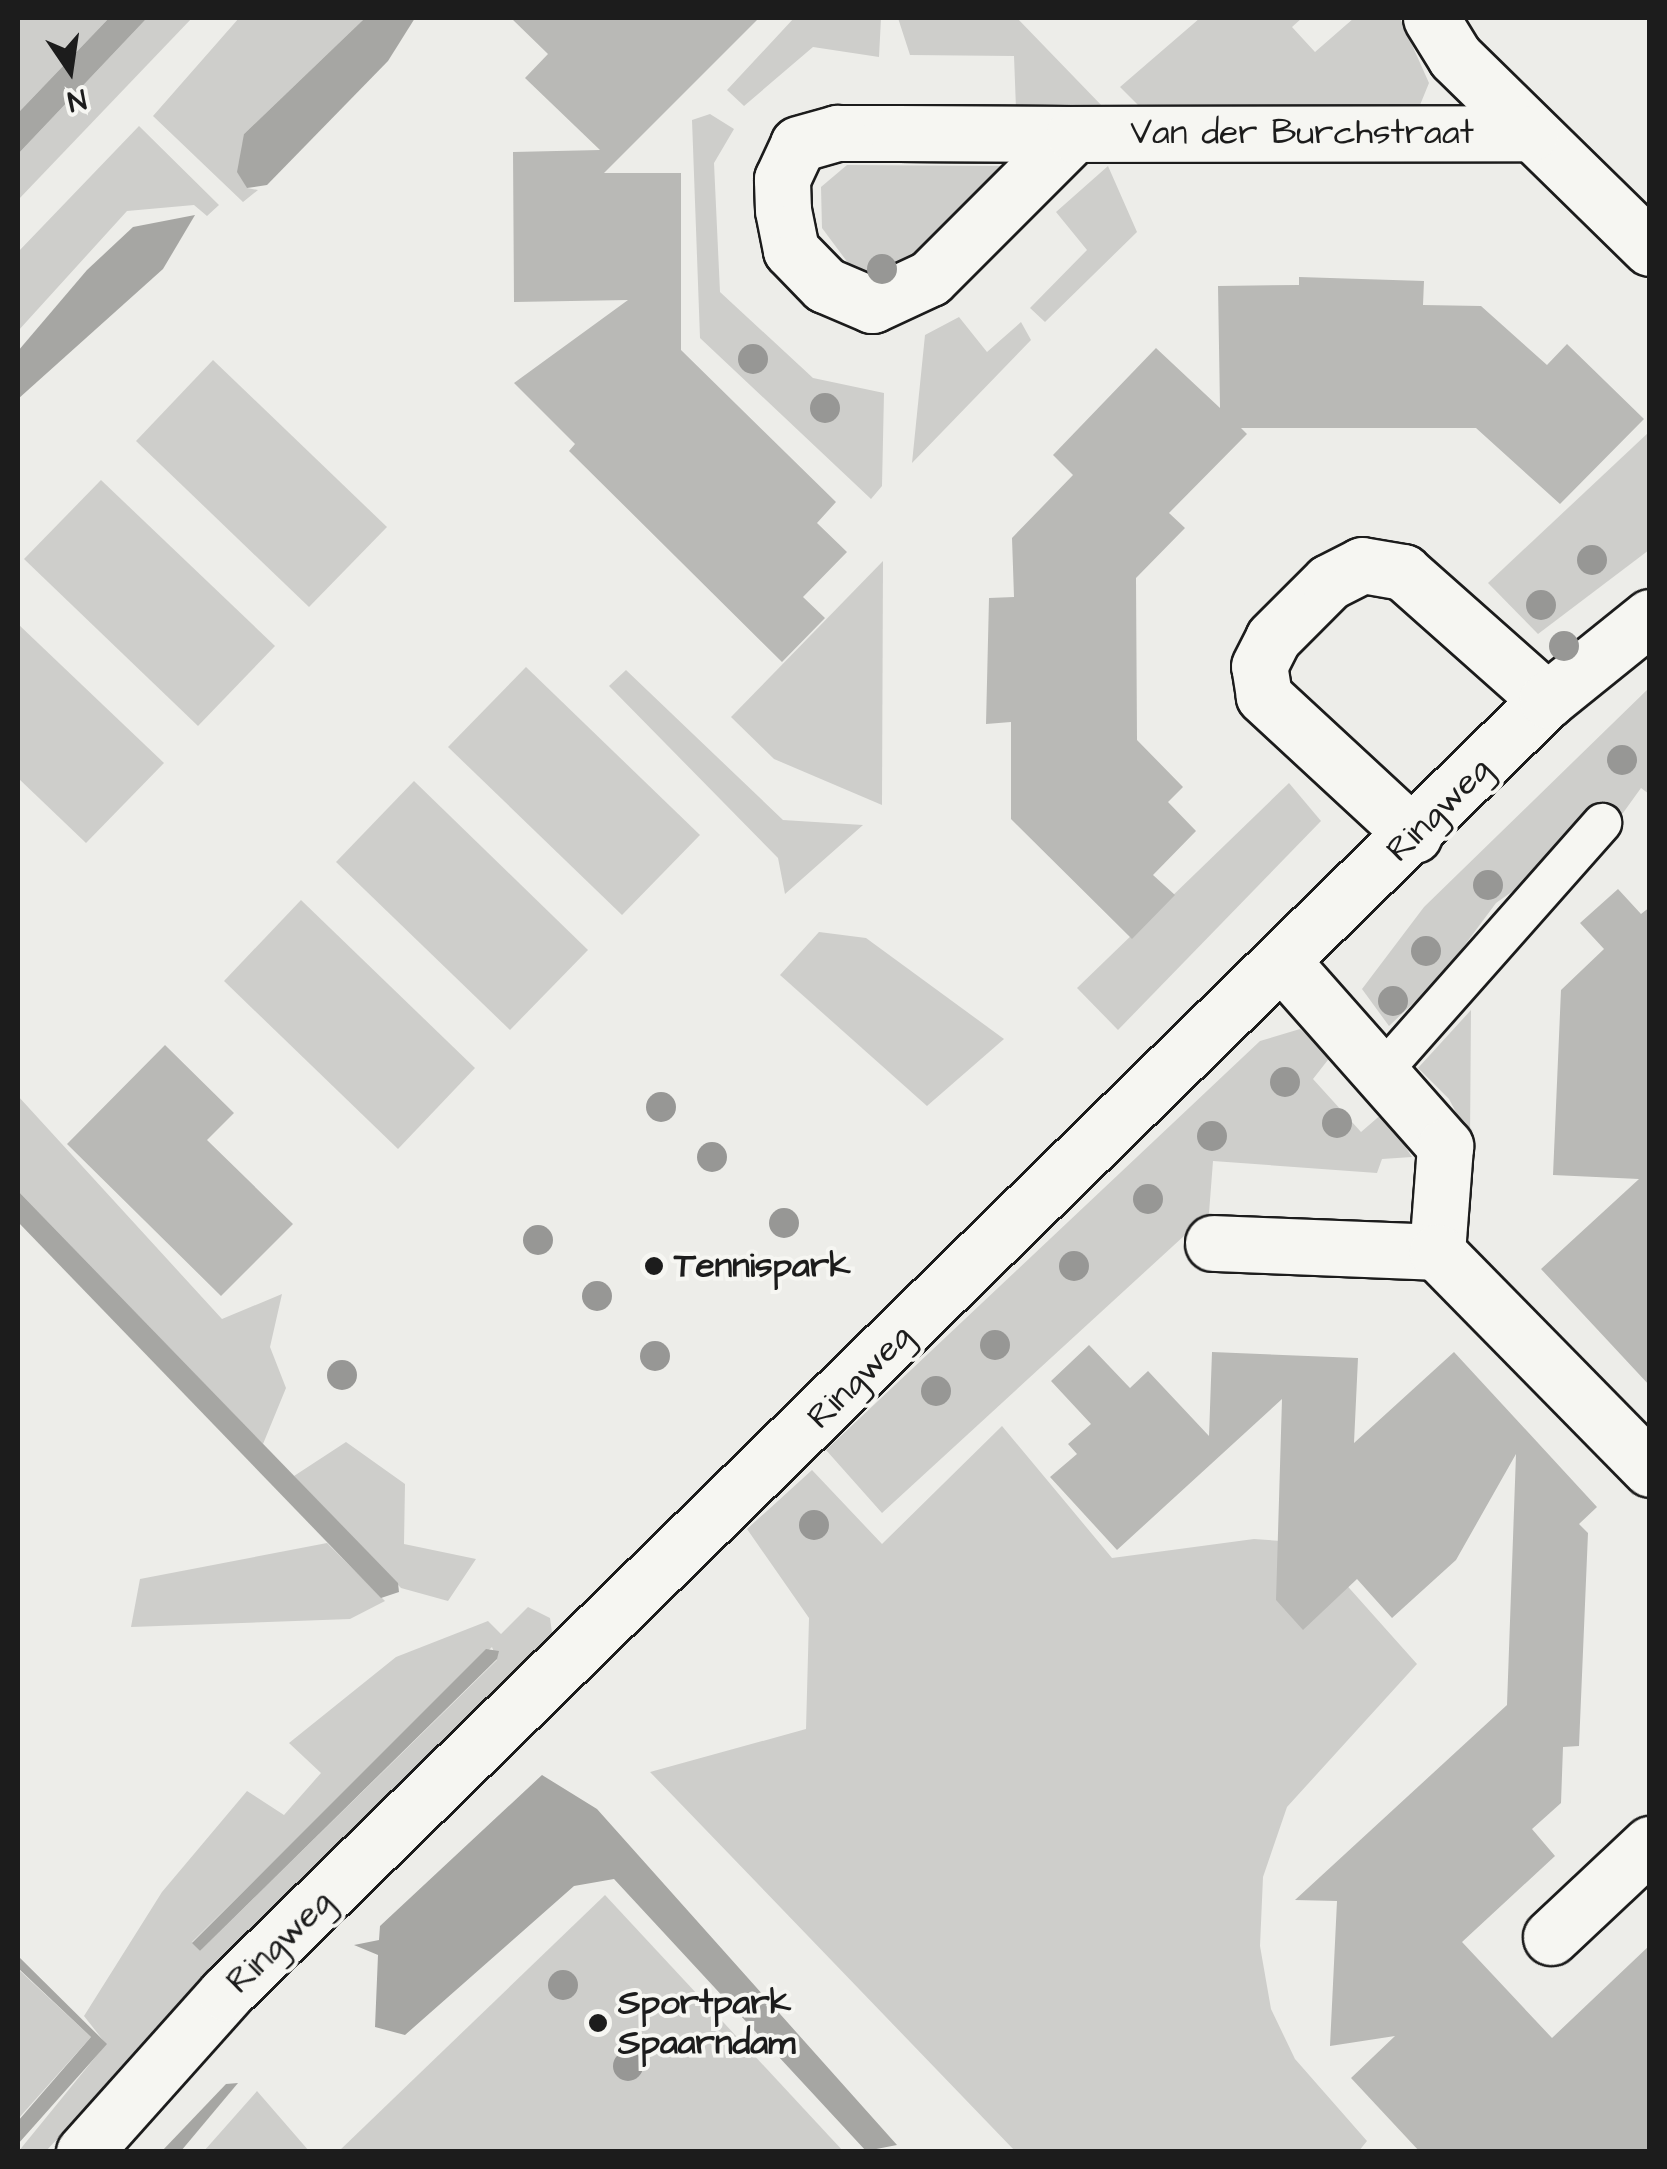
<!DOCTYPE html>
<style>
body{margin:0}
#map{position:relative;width:1667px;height:2169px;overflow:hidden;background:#edede9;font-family:"Architects Daughter",sans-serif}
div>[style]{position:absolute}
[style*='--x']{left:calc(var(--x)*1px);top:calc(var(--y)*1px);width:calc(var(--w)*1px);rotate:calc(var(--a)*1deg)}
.green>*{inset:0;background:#cececb}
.water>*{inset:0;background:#a6a6a3}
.building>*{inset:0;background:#b9b9b6}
.roads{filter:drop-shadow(2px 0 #1c1c1c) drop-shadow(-2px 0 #1c1c1c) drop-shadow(0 2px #1c1c1c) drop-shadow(0 -2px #1c1c1c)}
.lane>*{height:38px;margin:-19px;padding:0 19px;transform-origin:19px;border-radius:19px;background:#f6f6f2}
.street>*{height:55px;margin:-27.5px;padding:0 27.5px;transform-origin:27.5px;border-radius:27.5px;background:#f6f6f2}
.secondary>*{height:55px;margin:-27.5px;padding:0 27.5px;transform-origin:27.5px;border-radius:27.5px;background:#f6f6f2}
.trees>*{width:30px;height:30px;margin:-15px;border-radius:50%;background:#979795}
.dots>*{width:28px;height:28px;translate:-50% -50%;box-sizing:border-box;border:5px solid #f6f6f2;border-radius:50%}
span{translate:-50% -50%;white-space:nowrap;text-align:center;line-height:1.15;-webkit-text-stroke:8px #f6f6f2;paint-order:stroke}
.street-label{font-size:35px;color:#1c1c1c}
.poi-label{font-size:35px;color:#1c1c1c;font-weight:700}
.left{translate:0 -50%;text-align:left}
.frame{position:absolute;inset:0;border:20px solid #1c1c1c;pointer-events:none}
.north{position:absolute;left:20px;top:20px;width:100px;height:100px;-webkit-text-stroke:8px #f6f6f2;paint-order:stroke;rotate:167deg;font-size:28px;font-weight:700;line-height:40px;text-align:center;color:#1c1c1c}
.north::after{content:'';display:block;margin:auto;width:35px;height:45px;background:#1c1c1c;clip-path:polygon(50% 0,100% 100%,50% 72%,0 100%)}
</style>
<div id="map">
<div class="green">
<div style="clip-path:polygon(18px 18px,109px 18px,18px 113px)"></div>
<div style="clip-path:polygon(147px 18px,192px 18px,18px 200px,18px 154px)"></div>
<div style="clip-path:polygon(239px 18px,365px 18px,244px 134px,247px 188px,258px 190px,243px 202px,153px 116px)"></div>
<div style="clip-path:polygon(794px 18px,881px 18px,879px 57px,813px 47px,744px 106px,727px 90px)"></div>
<div style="clip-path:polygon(898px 18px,1017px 18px,1104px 108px,1016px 109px,1014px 56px,910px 55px)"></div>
<div style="clip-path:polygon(1200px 18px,1302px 18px,1292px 27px,1315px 52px,1354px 18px,1400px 18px,1429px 83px,1420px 105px,1141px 108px,1120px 87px)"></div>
<div style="clip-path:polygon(710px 114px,734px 129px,714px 163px,720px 292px,813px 378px,884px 393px,882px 486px,871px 499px,700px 338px,692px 120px)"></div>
<div style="clip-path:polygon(139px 126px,219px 205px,207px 216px,194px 205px,127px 211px,18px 331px,18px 252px)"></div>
<div style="clip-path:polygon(847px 165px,1010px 166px,900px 282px,860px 279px,822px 228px,821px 187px)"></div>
<div style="clip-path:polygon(1108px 166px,1137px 232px,1045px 322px,1030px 308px,1087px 250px,1056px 212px)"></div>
<div style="clip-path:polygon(959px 317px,987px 352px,1021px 322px,1031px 340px,912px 463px,925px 335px)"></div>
<div style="clip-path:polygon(213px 360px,387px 527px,309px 607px,136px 441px)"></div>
<div style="clip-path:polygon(1649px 432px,1649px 550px,1538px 634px,1488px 583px)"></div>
<div style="clip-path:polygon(101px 480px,275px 646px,198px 726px,24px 559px)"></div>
<div style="clip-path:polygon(883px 561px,882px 805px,774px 759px,731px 717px)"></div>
<div style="clip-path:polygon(18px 624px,164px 763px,86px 843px,18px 778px)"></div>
<div style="clip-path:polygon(526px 667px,700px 835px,622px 915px,448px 747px)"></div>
<div style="clip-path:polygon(626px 670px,783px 820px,863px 825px,785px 894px,778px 858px,609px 686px)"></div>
<div style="clip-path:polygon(1649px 688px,1649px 794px,1641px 788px,1623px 813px,1496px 903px,1441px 977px,1389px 1026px,1362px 989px,1424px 907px)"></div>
<div style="clip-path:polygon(414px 781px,588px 950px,510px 1030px,336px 862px)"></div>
<div style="clip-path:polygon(1289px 783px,1321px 821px,1118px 1030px,1077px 988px)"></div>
<div style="clip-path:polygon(301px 900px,475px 1068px,398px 1149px,224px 981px)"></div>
<div style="clip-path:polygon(819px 932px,866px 938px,1004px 1039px,927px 1106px,780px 975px)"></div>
<div style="clip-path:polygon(1471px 1010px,1470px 1139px,1449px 1099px,1418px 1068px)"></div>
<div style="clip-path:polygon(1300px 1029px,1331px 1056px,1313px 1079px,1361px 1132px,1383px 1113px,1412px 1157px,1382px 1159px,1377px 1173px,1213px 1161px,1209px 1213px,882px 1513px,826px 1450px,1260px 1041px)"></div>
<div style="clip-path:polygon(18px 1096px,222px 1319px,282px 1294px,270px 1347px,286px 1388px,263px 1444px,18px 1191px)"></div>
<div style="clip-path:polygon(1002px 1426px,1112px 1558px,1254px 1539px,1309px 1543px,1417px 1664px,1287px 1807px,1263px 1877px,1260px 1946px,1271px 2009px,1295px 2059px,1367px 2141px,1358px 2152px,1015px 2151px,650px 1772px,806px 1729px,809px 1618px,747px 1529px,812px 1470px,882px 1544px)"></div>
<div style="clip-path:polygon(346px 1442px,405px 1484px,404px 1544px,476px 1559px,448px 1601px,401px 1588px,294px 1476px)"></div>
<div style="clip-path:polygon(327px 1543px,385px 1601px,350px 1619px,131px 1627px,140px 1579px)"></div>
<div style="clip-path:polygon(evenodd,528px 1607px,550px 1618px,554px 1647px,238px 1946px,46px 2151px,18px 2152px,106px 2044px,84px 2016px,162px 1892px,247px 1791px,284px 1815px,321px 1773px,289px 1743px,396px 1657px,488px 1621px,501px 1634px,528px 1607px,492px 1647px,497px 1660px,200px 1951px,192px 1942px,492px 1647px)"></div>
<div style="clip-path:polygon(605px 1895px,843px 2151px,339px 2151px)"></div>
<div style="clip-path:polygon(18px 1969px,91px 2037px,18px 2119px)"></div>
<div style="clip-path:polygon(257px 2091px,309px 2151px,204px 2151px)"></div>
</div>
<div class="water">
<div style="clip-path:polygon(109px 18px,147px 18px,18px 154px,18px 113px)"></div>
<div style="clip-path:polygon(365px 18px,415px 18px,388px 61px,267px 185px,247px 188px,237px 172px,244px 134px)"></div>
<div style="clip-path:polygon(195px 215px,163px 269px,18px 399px,18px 351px,87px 270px,133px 227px)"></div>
<div style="clip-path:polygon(18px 1191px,398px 1583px,399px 1592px,381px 1598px,18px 1222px)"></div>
<div style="clip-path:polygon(486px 1649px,499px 1651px,497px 1659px,200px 1951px,192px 1943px)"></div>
<div style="clip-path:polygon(542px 1775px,597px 1809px,897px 2145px,866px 2151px,614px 1879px,574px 1886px,405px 2035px,375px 2027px,378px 1955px,354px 1945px,379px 1940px,380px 1926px)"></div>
<div style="clip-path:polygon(18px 1956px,107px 2044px,18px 2144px,18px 2121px,91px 2037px,18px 1968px)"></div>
<div style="clip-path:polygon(238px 2083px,181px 2151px,162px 2151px,226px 2084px)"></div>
</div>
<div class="building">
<div style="clip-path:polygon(511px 18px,759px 18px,604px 173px,681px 173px,681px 350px,836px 502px,817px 523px,847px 552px,803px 597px,825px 618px,782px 662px,569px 451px,575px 444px,514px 383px,628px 300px,514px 302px,513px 152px,600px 150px,525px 78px,548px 54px)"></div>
<div style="clip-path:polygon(1299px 277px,1424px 281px,1423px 305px,1481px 306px,1547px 365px,1567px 344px,1644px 419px,1560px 504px,1476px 428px,1241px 428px,1247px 434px,1169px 513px,1185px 528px,1136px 578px,1137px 740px,1183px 787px,1168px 802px,1196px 831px,1153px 875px,1175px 895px,1132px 939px,1011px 819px,1011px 722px,986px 724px,989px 598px,1014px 597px,1012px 538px,1073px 475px,1053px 455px,1156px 348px,1220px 408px,1218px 286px,1299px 285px)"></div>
<div style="clip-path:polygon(1618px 889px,1641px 914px,1650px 907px,1650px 1386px,1541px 1269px,1639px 1179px,1553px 1175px,1561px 990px,1604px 949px,1580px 923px)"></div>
<div style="clip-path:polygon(165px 1045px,234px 1113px,207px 1140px,293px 1224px,221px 1296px,67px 1144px)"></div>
<div style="clip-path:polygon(1089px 1345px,1130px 1388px,1148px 1371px,1209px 1436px,1212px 1352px,1358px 1358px,1354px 1443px,1454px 1352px,1597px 1507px,1579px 1524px,1588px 1533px,1579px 1746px,1563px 1747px,1561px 1803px,1532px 1829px,1555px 1856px,1462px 1942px,1552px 2038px,1650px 1945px,1650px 2152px,1420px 2152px,1351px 2078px,1395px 2036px,1330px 2046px,1337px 1901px,1295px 1900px,1507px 1705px,1516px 1454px,1456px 1560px,1392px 1618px,1357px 1579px,1303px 1630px,1276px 1600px,1282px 1399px,1117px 1550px,1050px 1477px,1077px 1454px,1068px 1444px,1091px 1424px,1051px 1381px)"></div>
</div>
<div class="roads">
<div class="lane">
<div style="--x:1381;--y:1073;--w:334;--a:-48.5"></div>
</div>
<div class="street">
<div style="--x:1431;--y:18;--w:46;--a:58.4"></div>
<div style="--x:1455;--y:57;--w:273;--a:44.4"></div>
<div style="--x:837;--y:133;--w:60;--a:0"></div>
<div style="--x:897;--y:133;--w:177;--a:0.3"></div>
<div style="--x:1074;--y:134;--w:204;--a:135"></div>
<div style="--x:930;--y:278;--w:64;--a:155"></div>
<div style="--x:872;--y:305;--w:51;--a:-156.9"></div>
<div style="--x:825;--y:285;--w:49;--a:-134.2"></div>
<div style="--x:791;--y:250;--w:41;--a:-101.3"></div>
<div style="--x:783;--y:210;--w:31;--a:-92"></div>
<div style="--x:782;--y:179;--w:38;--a:-65"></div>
<div style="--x:798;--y:144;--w:41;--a:-15.8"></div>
<div style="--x:1074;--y:134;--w:456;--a:-0.1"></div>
<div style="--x:1414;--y:835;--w:205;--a:-137.2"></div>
<div style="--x:1264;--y:696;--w:30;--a:-99"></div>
<div style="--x:1259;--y:666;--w:31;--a:-63"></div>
<div style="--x:1273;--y:638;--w:79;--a:-45"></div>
<div style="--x:1329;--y:582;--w:37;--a:-27"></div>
<div style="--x:1362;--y:565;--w:42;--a:9.7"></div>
<div style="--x:1403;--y:572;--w:193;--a:41.6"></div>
<div style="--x:1285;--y:965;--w:242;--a:48.5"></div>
<div style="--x:1445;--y:1146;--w:106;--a:94.3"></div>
<div style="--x:1213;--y:1243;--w:224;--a:2.3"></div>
<div style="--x:1437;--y:1252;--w:304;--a:45.5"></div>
<div style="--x:1551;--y:1937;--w:136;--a:-43.2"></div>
</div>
<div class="secondary">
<div style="--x:84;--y:2152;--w:213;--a:-48.2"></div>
<div style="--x:226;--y:1993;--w:1848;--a:-44.39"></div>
<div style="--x:1547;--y:700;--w:132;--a:-38.9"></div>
</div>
</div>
<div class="trees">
<div style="left:882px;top:269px"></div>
<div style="left:753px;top:359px"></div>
<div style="left:825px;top:408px"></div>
<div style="left:1592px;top:560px"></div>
<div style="left:1541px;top:605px"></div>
<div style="left:1564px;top:646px"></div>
<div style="left:1622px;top:760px"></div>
<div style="left:1488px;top:885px"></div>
<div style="left:1426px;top:951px"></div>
<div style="left:1393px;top:1001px"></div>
<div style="left:1285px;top:1082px"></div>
<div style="left:661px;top:1107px"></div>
<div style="left:1337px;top:1123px"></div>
<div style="left:1212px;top:1136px"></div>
<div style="left:712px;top:1157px"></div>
<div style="left:1148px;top:1199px"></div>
<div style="left:784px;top:1223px"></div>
<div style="left:538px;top:1240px"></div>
<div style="left:1074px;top:1266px"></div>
<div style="left:597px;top:1296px"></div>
<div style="left:995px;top:1345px"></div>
<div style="left:655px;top:1356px"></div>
<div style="left:342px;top:1375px"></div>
<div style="left:936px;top:1391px"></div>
<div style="left:814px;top:1525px"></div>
<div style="left:563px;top:1985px"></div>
<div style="left:628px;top:2066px"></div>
</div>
<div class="dots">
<div style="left:654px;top:1266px;background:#1c1c1c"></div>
<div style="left:598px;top:2023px;background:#1c1c1c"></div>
</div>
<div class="street-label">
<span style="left:1302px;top:133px">Van der Burchstraat</span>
<span style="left:1439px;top:810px;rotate:-45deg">Ringweg</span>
<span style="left:860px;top:1377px;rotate:-45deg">Ringweg</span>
<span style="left:280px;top:1942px;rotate:-44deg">Ringweg</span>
</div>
<div class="poi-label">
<span class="left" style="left:674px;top:1266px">Tennispark</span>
<span class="left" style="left:618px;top:2023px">Sportpark<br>Spaarndam</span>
</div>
<div class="frame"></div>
<div class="north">N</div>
</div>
